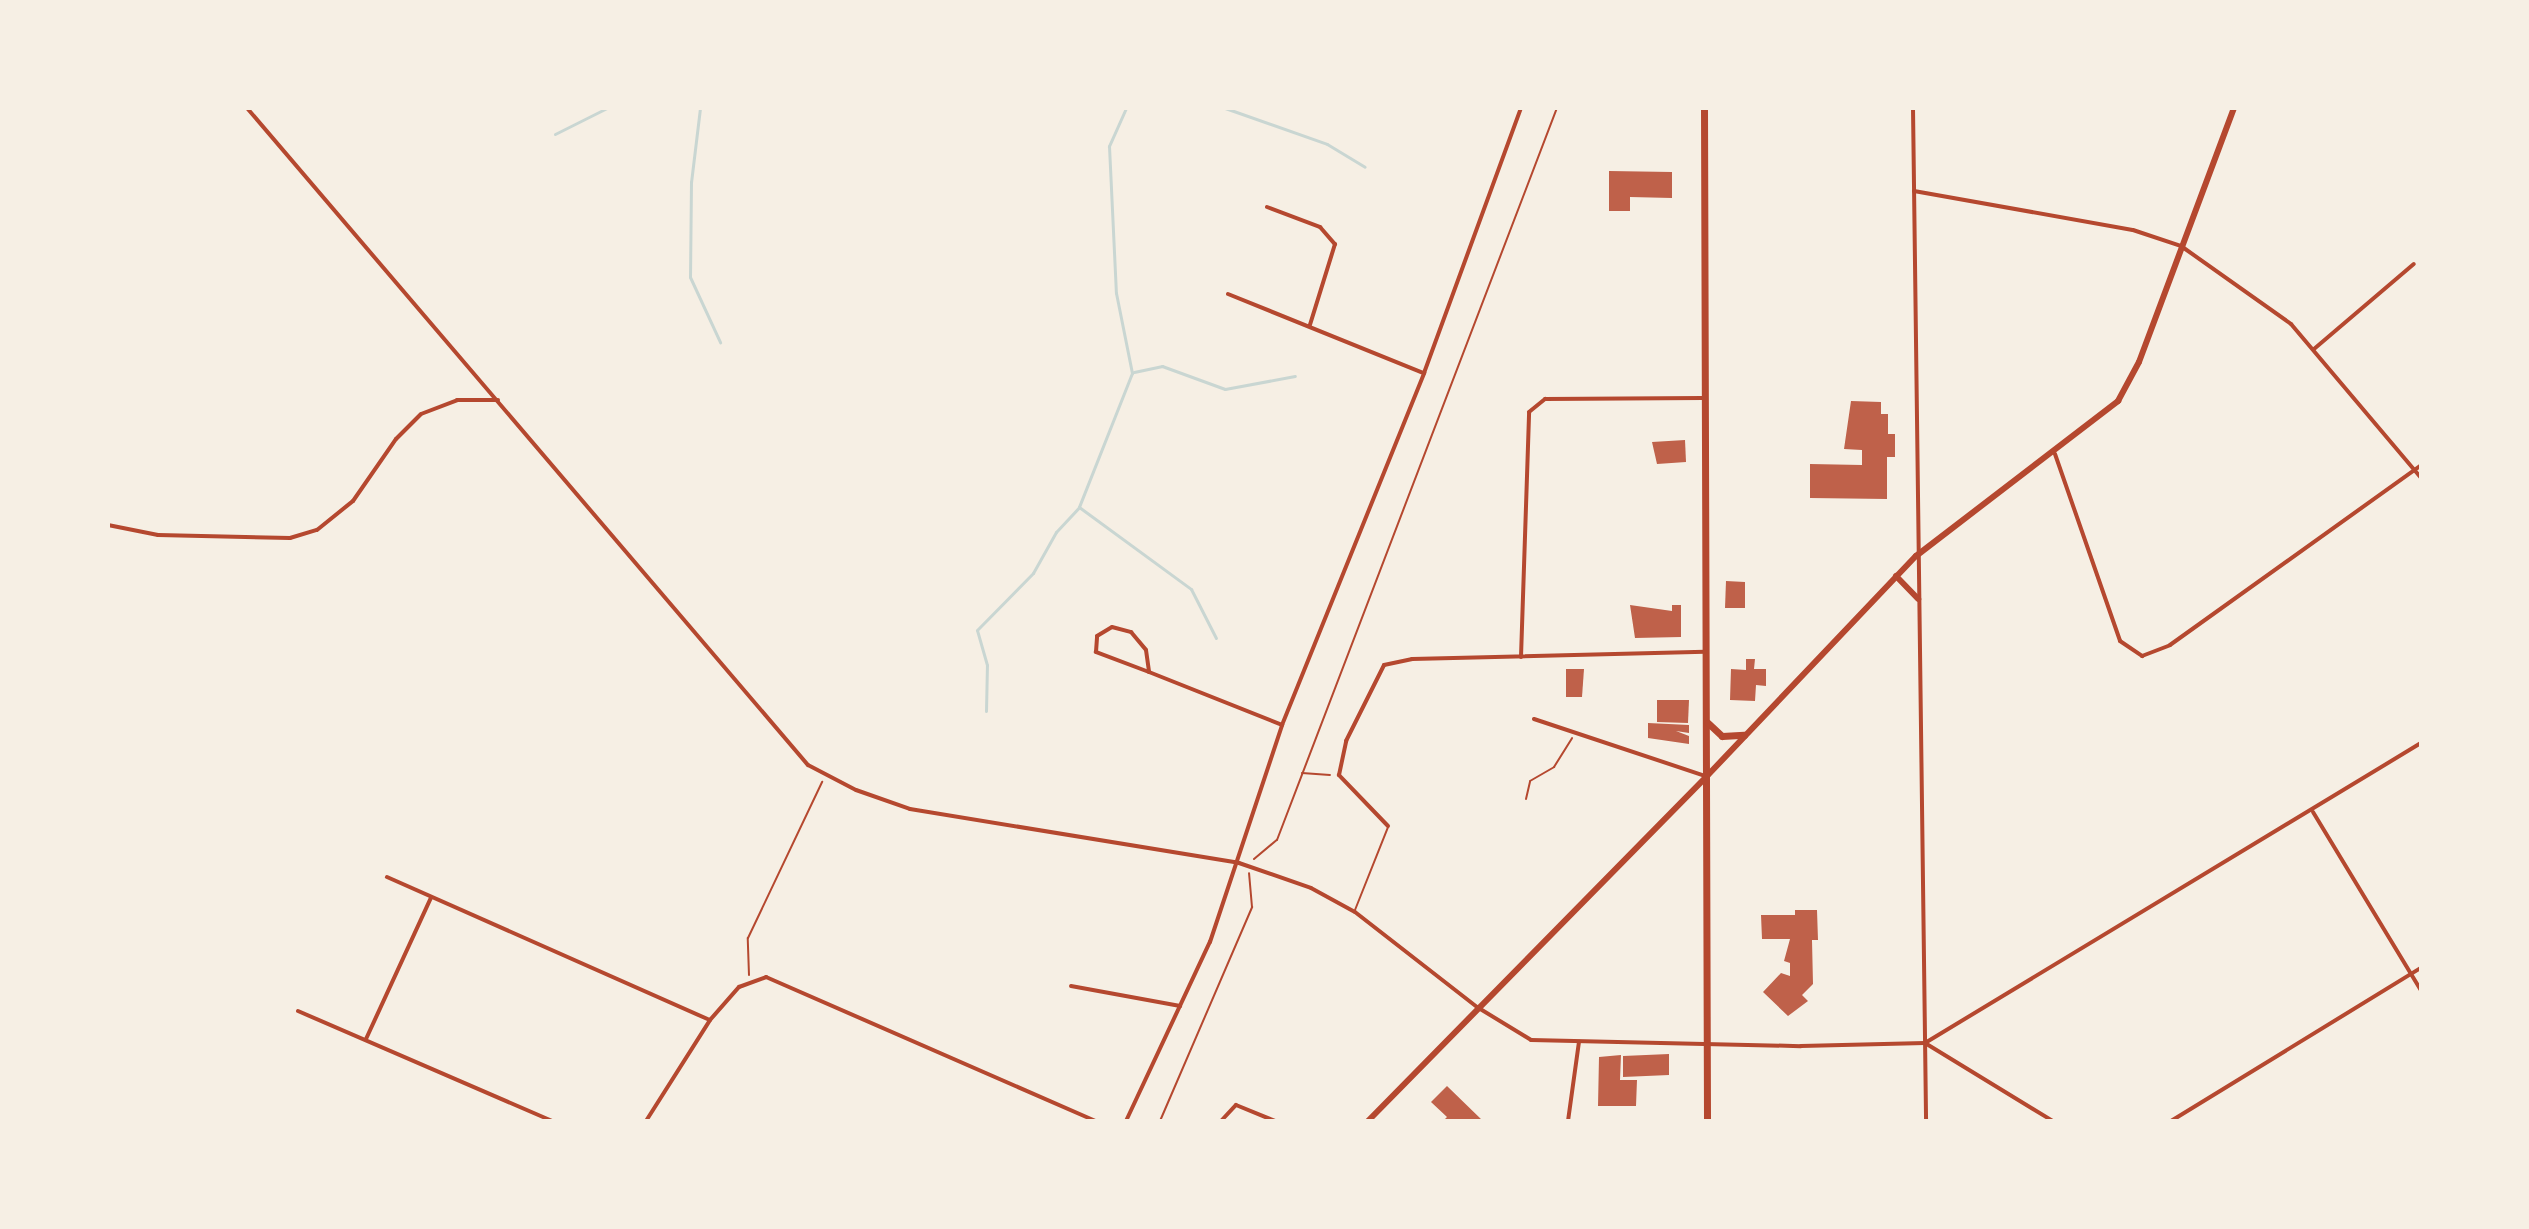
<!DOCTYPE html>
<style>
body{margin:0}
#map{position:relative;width:2529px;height:1229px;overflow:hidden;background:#f6efe4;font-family:Montserrat,sans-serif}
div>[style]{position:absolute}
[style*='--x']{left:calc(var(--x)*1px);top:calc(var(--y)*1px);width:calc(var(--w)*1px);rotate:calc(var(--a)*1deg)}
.stream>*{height:3px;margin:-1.5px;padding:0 1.5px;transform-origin:1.5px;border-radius:1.5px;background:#c9d6d2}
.building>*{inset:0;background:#bf614a}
.path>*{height:2px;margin:-1px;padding:0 1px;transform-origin:1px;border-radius:1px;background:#b5482f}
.service>*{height:2px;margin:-1px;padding:0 1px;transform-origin:1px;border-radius:1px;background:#b5482f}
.minor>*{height:4px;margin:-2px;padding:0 2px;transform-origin:2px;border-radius:2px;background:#b5482f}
.tertiary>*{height:6px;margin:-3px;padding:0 3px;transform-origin:3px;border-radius:3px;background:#b5482f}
.secondary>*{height:6px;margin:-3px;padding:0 3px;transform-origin:3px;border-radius:3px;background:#b5482f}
.primary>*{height:7px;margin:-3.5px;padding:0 3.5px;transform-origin:3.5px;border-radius:3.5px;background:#b5482f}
span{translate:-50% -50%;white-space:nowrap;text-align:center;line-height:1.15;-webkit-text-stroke:7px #f6efe4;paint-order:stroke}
.frame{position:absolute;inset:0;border:110px solid #f6efe4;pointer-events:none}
</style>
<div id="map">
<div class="stream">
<div style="--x:700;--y:108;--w:75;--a:96.9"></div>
<div style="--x:691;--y:182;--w:95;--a:90.6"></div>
<div style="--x:690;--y:277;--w:72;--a:65.2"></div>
<div style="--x:1126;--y:108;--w:42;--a:114.1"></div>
<div style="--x:1109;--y:146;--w:147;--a:87.3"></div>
<div style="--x:1116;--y:293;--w:82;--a:78.7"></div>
<div style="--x:1132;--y:373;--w:144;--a:111.6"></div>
<div style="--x:1079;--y:507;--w:139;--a:36.2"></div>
<div style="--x:1191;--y:589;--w:55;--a:63"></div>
<div style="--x:1225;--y:108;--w:108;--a:19.4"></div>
<div style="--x:1327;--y:144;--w:44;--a:31.2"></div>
<div style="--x:555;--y:134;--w:58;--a:-26.6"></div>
<div style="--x:1134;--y:372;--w:29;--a:-12"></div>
<div style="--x:1162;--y:366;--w:67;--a:20.1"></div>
<div style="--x:1225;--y:389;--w:71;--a:-10.5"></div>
<div style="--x:986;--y:711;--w:46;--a:-88.8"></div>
<div style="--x:987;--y:665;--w:36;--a:-106"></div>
<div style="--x:977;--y:630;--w:80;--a:-45.5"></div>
<div style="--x:1033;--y:573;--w:47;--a:-60.7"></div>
<div style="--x:1056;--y:532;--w:34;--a:-47"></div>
</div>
<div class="building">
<div style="clip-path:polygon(1609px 171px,1672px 172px,1672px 198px,1630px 197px,1630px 211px,1609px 211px)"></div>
<div style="clip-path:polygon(1851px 401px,1881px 402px,1881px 414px,1888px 414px,1888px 434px,1895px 434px,1895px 457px,1887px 457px,1887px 499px,1810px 498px,1810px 464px,1862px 465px,1862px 450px,1844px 449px)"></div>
<div style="clip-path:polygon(1685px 440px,1686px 462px,1657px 464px,1652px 442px)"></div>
<div style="clip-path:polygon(1726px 581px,1745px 582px,1745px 608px,1725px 608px)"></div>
<div style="clip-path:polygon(1630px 605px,1672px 611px,1672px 605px,1681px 605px,1681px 637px,1635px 638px)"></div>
<div style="clip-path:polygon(1746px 659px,1755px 659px,1754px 669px,1766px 669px,1766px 686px,1756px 685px,1755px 701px,1730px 700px,1731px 669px,1746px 670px)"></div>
<div style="clip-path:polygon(1566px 669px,1584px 669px,1582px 697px,1566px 697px)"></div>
<div style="clip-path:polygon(1657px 700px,1689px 700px,1688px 723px,1657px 722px)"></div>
<div style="clip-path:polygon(1648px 723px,1689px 725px,1689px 733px,1676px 731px,1689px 736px,1689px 744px,1648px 738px)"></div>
<div style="clip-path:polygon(1795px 910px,1817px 910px,1818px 940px,1812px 940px,1813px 984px,1802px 995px,1808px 1001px,1788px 1016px,1763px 992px,1781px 973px,1790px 976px,1790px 963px,1784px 961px,1790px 939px,1762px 939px,1761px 915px,1795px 915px)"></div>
<div style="clip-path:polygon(1669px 1054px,1669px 1075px,1623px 1077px,1623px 1056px)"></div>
<div style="clip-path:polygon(1621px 1055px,1620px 1080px,1637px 1080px,1636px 1106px,1598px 1106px,1599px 1057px)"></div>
<div style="clip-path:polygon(1447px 1086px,1483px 1121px,1443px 1121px,1447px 1117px,1431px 1102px)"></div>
</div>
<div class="path">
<div style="--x:1302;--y:773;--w:28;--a:4"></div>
<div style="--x:1526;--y:799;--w:18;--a:-77"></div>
<div style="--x:1530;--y:781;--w:28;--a:-30"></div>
<div style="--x:1554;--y:767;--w:34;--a:-58"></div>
<div style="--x:1254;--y:859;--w:30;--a:-40"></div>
<div style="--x:1277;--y:840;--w:784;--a:-69.07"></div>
<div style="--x:749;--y:975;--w:37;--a:-92"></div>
<div style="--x:748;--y:938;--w:173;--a:-64.6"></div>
<div style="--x:1160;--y:1121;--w:233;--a:-66.7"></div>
<div style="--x:1252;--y:907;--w:34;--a:-95"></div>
</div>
<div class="service">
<div style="--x:1355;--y:910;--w:89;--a:-68.3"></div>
</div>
<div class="minor">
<div style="--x:247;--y:108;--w:864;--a:49.51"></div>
<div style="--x:808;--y:765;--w:54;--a:27.5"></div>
<div style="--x:856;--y:790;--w:57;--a:19.4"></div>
<div style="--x:910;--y:809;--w:333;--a:9.3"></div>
<div style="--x:1239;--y:863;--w:76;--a:19.1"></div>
<div style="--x:1311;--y:888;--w:50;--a:28.6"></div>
<div style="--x:1355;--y:912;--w:155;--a:37.9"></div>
<div style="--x:1477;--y:1007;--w:63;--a:31.4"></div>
<div style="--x:1531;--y:1040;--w:270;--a:1.3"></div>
<div style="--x:1801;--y:1046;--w:124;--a:-1.4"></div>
<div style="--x:1925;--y:1043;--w:580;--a:-31.17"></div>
<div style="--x:1913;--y:108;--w:1013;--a:89.26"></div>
<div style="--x:1914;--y:191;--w:222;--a:10.1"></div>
<div style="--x:2133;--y:230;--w:51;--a:18.4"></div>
<div style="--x:2181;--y:246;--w:135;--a:35.3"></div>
<div style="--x:2291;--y:324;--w:202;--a:49.8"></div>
<div style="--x:1267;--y:207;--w:57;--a:20.7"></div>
<div style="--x:1320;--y:227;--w:23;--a:49"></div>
<div style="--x:1335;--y:244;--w:85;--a:107.2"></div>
<div style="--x:1228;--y:294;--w:211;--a:22"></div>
<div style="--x:2314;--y:349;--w:131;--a:-40.4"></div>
<div style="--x:2055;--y:454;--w:198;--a:70.8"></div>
<div style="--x:2120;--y:641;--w:27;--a:34"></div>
<div style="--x:2142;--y:656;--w:30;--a:-21"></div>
<div style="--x:2170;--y:645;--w:309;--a:-35.6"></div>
<div style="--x:108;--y:525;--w:51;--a:11.3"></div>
<div style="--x:158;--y:535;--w:132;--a:1.3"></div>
<div style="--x:290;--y:538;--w:28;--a:-17"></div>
<div style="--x:317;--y:530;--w:46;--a:-38.9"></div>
<div style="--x:353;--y:501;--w:75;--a:-55.3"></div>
<div style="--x:396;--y:439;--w:35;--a:-45"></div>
<div style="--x:421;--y:414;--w:39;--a:-21"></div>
<div style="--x:457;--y:400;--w:41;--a:0"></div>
<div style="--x:1112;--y:627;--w:20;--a:15"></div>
<div style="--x:1131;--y:632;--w:23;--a:50"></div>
<div style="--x:1146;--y:650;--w:22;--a:82"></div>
<div style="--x:1149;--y:672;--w:57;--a:-159.3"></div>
<div style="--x:1096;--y:652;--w:16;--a:-86"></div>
<div style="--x:1097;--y:636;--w:17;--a:-31"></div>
<div style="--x:1521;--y:657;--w:245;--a:-88.1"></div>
<div style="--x:1529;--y:412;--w:21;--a:-39"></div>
<div style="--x:1545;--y:399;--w:158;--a:-0.4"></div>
<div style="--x:1149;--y:672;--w:143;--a:21.7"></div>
<div style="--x:1534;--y:719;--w:180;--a:18.4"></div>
<div style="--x:2313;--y:812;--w:208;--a:58.8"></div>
<div style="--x:1388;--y:826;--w:71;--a:-133.9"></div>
<div style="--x:1339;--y:775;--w:35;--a:-78"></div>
<div style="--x:1346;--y:741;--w:85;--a:-63.4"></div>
<div style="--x:1384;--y:665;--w:29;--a:-12"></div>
<div style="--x:1412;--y:659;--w:293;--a:-1.4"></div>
<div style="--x:387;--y:877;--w:353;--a:23.9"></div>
<div style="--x:1071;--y:986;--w:111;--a:10.4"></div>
<div style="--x:298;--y:1011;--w:277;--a:23.4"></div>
<div style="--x:366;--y:1039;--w:155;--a:-65.3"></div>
<div style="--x:1925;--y:1043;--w:150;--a:31.4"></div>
<div style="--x:646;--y:1121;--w:120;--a:-57.6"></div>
<div style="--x:710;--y:1020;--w:44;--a:-48.7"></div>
<div style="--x:739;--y:987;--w:29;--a:-20"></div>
<div style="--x:766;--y:977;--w:359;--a:23.6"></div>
<div style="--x:1126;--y:1121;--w:198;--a:-64.9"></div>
<div style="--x:1210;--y:942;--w:229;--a:-71.6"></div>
<div style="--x:1282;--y:725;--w:380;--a:-68"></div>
<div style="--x:1424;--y:373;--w:282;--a:-69.9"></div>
<div style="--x:1221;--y:1121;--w:22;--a:-47"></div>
<div style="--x:1236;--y:1105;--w:42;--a:22.3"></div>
<div style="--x:1568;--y:1121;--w:80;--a:-82.1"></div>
<div style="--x:2171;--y:1121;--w:293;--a:-31.5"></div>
</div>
<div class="tertiary">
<div style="--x:1896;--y:576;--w:32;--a:46"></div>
<div style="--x:1707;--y:776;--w:303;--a:-46.5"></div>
<div style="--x:1916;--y:556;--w:255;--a:-37.5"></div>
<div style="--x:2118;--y:401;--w:44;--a:-61.7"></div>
<div style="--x:2139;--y:362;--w:271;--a:-69.5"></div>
</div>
<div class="secondary">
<div style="--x:1368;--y:1121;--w:484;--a:-45.5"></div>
</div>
<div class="primary">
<div style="--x:1704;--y:108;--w:1013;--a:89.83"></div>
<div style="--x:1708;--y:723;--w:19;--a:43"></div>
<div style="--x:1722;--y:736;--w:22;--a:-3"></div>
</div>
<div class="frame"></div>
</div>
